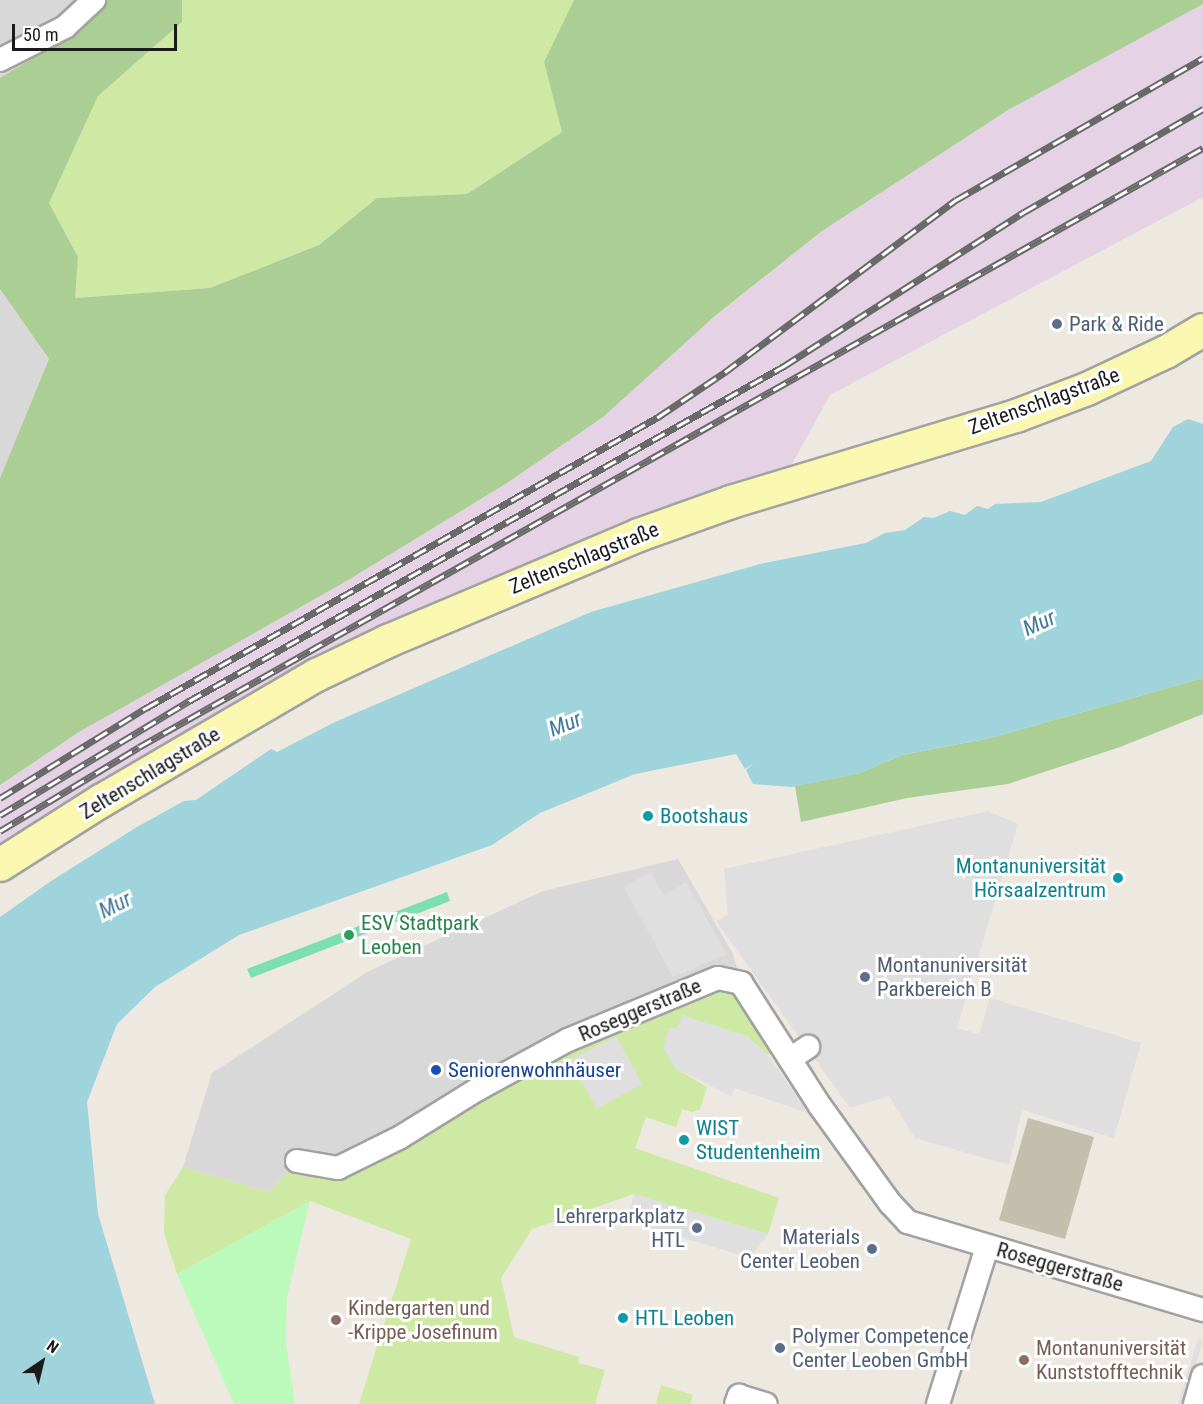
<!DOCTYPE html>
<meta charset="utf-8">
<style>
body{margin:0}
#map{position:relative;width:1203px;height:1404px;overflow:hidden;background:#ede8e0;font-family:"Roboto Condensed",sans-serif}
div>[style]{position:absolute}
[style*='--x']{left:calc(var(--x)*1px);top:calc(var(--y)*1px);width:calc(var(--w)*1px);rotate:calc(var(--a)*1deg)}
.residential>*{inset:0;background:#d9d8d8}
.industrial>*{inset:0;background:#e6d2e5}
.construction>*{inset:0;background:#c2bfac}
.grass>*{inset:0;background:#cde9a4}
.forest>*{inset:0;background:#aace94}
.park>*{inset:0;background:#bcfabb}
.pitch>*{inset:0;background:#7cdfaf}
.parking>*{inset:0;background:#dfdfdf}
.water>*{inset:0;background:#9fd4dc}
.roads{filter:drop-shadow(2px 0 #a2a2a2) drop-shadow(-2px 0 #a2a2a2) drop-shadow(0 2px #a2a2a2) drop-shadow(0 -2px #a2a2a2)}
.minor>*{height:22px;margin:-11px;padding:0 11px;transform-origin:11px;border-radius:11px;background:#fff}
.secondary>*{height:32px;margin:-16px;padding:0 16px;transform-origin:16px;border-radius:16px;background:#faf7b1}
.rail>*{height:7px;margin-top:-3.5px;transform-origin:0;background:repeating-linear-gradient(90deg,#fff 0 14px,#696969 0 28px);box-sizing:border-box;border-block:2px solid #696969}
.dots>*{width:16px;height:16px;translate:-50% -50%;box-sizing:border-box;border:3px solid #fff;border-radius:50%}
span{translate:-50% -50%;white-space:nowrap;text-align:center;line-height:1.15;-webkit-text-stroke:6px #fff;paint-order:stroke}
.service-label{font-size:21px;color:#4e5e75}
.left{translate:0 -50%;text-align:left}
.right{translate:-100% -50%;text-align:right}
.street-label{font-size:21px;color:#1b1b1b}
.culture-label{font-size:21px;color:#0d838f}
.leisure-label{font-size:21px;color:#27864d}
.transit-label{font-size:21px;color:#164399}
.education-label{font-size:21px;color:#785e54}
.water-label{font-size:22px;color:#42789c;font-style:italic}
.north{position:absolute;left:12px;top:1332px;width:60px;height:60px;-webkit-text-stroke:4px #fff;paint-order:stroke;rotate:35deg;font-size:16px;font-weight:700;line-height:24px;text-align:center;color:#1b1b1b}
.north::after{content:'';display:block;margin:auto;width:21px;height:27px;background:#1b1b1b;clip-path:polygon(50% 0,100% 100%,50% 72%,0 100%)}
.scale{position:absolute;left:12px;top:24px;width:165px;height:27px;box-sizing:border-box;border:3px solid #1b1b1b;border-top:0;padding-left:8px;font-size:18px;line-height:21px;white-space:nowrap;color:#1b1b1b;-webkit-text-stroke:4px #fff;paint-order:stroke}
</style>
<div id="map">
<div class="residential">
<div style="clip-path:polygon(0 0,108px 0,73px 34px,0 78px)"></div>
<div style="clip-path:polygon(0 289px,49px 359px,0 478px)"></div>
<div style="clip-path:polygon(678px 859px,733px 954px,741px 983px,338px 1168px,297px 1161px,269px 1192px,183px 1167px,212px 1073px,369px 971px,543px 891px)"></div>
</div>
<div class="industrial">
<div style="clip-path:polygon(1203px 4px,1203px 197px,830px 395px,792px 464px,775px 475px,422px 610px,327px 652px,0 847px,0 785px,79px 732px,345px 582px,507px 483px,822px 231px,1008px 110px)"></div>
</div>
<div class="construction">
<div style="clip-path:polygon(1028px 1118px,1094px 1137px,1065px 1239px,999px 1220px)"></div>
</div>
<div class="grass">
<div style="clip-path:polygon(182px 0,574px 0,544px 62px,562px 132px,467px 194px,377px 198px,319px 245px,210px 288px,74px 298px,78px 257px,49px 203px,98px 96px,182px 22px)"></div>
<div style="clip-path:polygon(741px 983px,781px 1047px,768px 1055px,747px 1036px,669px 1028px,675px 1068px,707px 1087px,700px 1109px,692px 1112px,682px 1109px,676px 1127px,646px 1117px,635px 1148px,779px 1198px,768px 1234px,634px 1194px,532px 1229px,501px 1278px,514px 1337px,579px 1357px,578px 1363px,605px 1370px,595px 1404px,359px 1404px,411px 1239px,310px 1201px,177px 1274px,164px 1233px,165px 1195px,183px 1167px,269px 1192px,297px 1161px,338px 1168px,638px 1009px)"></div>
<div style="clip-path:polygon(661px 1385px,693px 1395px,690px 1404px,656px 1404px)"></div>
</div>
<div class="forest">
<div style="clip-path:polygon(108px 0,182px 0,182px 22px,98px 96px,49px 203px,78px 257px,75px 298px,210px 288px,319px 245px,377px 198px,467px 194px,562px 132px,544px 62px,574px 0,1203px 0,1203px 4px,1008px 110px,822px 231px,715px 316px,603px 417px,507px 483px,345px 582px,79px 732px,0 785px,0 478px,49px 359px,0 289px,0 78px,73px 34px)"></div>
<div style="clip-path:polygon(1203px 678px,1203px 714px,1120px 747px,1008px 784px,907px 798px,801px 822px,795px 786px,860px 773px,902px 755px,990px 738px)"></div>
</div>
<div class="park">
<div style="clip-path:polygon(310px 1201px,287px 1297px,286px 1343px,295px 1404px,234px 1404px,177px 1274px)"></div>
</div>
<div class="pitch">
<div style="clip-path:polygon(447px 892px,450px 901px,251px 978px,247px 969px)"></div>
</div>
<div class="parking">
<div style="clip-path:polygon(988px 811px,1018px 824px,957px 1028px,979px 1034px,990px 998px,1141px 1043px,1114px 1138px,1022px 1110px,1009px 1165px,915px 1138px,889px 1096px,850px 1108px,716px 921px,728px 915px,724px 869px)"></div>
<div style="clip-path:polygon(650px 872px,664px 895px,686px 882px,727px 954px,673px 977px,624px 887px)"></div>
<div style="clip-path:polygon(682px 1015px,747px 1036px,768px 1055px,808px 1113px,734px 1088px,731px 1096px,675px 1068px,663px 1047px,669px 1028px,677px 1030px)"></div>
<div style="clip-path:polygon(616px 1036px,642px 1084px,597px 1109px,570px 1060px)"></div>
<div style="clip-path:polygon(634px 1194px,768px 1234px,750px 1258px,627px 1221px)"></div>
<div style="clip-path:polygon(1198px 1339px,1203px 1341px,1183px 1404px,1178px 1404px)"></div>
</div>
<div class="water">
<div style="clip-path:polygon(1188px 419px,1203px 424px,1203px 678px,990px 738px,902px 755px,860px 773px,792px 787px,753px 784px,746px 770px,754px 763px,745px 769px,736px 754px,635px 774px,540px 813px,492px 845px,239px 935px,155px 987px,117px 1024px,87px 1102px,98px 1214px,155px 1404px,0 1404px,0 917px,51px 881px,137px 827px,184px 801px,196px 800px,271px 749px,277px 752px,335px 722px,591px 612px,760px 564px,866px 543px,885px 533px,905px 530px,924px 517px,934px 518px,950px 511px,965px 515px,977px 506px,988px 509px,995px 504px,1041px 502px,1151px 461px,1173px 427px)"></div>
</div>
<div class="roads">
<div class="minor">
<div style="--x:0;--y:60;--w:73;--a:-26.9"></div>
<div style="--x:65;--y:27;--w:40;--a:-43"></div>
<div style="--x:790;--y:1059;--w:22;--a:-34"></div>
<div style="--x:297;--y:1161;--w:42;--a:9.7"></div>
<div style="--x:338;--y:1168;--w:68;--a:-26.2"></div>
<div style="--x:399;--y:1138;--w:93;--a:-31.8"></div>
<div style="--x:478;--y:1089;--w:102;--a:-28.6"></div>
<div style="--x:568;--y:1040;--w:162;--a:-22.5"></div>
<div style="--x:718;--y:978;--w:24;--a:12"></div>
<div style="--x:741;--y:983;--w:146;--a:57.3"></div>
<div style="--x:820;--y:1106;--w:120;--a:54.2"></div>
<div style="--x:890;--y:1203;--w:26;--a:47"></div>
<div style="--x:908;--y:1222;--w:308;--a:16.6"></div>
<div style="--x:736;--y:1404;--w:9;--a:-69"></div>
<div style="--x:739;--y:1396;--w:28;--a:17"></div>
<div style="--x:938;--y:1404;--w:164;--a:-72.7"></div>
<div style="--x:1195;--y:1404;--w:29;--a:-74"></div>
</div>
<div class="secondary">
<div style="--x:0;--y:865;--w:120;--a:-32.4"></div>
<div style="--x:101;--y:801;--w:250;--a:-30.3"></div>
<div style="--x:317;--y:675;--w:79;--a:-25.6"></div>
<div style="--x:388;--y:641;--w:272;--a:-22.9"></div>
<div style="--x:639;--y:535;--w:98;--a:-19.7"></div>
<div style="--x:731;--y:502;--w:298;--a:-16.8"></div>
<div style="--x:1016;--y:416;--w:76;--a:-20.8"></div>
<div style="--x:1087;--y:389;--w:87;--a:-25.1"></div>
<div style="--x:1166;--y:352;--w:43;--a:-30.7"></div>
</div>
</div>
<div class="rail">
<div style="--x:0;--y:798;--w:172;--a:-31.7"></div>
<div style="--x:146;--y:708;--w:589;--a:-29.61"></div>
<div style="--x:658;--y:417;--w:81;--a:-33.9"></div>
<div style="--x:725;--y:372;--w:288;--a:-36.7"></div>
<div style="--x:956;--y:200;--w:285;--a:-29.9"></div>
<div style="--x:0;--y:815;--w:221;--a:-31.1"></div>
<div style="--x:189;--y:701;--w:683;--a:-29.38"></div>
<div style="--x:784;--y:366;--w:285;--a:-32.7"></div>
<div style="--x:1024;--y:212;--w:207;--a:-29.9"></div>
<div style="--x:0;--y:831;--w:162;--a:-31.1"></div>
<div style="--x:139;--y:747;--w:1221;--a:-29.38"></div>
</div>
<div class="dots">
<div style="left:1057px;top:324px;background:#5c6f8a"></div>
<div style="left:648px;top:816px;background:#0f9aa8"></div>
<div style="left:1118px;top:878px;background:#0f9aa8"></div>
<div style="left:349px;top:935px;background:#2e9e5b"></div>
<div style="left:865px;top:977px;background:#5c6f8a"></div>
<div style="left:436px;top:1070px;background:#1a4fb4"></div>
<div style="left:684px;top:1140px;background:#0f9aa8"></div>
<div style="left:697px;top:1228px;background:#5c6f8a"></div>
<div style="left:872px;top:1249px;background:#5c6f8a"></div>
<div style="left:623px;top:1318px;background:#0f9aa8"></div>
<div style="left:336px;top:1320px;background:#8d6e63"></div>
<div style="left:780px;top:1348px;background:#5c6f8a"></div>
<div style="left:1024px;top:1360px;background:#8d6e63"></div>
</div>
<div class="service-label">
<span class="left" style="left:1069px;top:324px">Park &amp; Ride</span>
<span class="left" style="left:877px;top:977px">Montanuniversität<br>Parkbereich B</span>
<span class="right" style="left:685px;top:1228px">Lehrerparkplatz<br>HTL</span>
<span class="right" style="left:860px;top:1249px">Materials<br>Center Leoben</span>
<span class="left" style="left:792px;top:1348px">Polymer Competence<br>Center Leoben GmbH</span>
</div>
<div class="street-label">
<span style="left:1044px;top:401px;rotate:-20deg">Zeltenschlagstraße</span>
<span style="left:584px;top:558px;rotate:-22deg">Zeltenschlagstraße</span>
<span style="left:150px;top:773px;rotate:-31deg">Zeltenschlagstraße</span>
<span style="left:640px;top:1010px;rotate:-23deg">Roseggerstraße</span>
<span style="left:1060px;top:1267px;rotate:16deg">Roseggerstraße</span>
</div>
<div class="culture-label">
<span class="left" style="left:660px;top:816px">Bootshaus</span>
<span class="right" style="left:1106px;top:878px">Montanuniversität<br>Hörsaalzentrum</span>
<span class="left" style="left:696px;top:1140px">WIST<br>Studentenheim</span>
<span class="left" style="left:635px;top:1318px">HTL Leoben</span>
</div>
<div class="leisure-label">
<span class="left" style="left:361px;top:935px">ESV Stadtpark<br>Leoben</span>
</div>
<div class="transit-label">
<span class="left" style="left:448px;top:1070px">Seniorenwohnhäuser</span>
</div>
<div class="education-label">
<span class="left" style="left:348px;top:1320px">Kindergarten und<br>-Krippe Josefinum</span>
<span class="left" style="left:1036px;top:1360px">Montanuniversität<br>Kunststofftechnik</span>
</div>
<div class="water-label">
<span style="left:1039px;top:623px;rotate:-25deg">Mur</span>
<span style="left:565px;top:724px;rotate:-22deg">Mur</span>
<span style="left:115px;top:905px;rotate:-27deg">Mur</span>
</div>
<div class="north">N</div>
<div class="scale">50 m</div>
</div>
